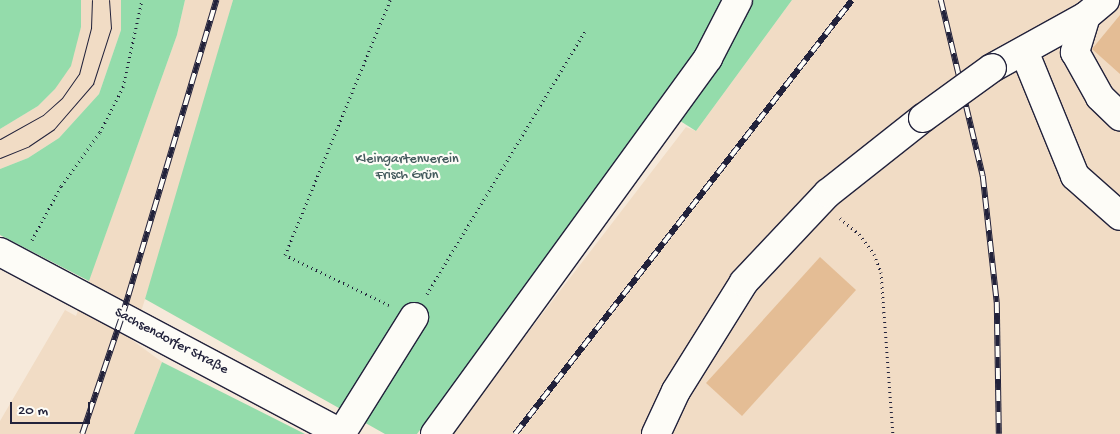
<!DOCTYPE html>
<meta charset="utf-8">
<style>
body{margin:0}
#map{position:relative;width:1120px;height:434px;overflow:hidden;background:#f6e9da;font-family:"Gochi Hand",sans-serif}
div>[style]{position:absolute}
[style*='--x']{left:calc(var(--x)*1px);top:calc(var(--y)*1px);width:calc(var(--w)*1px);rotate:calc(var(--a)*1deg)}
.built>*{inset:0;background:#f1dcc5}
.green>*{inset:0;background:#94dcab}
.building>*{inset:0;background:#e4bd95}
.path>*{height:3px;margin-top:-1.5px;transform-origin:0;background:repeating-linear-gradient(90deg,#22223b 0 1px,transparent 0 5px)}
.roads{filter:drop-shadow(1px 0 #22223b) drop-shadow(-1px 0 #22223b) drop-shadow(0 1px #22223b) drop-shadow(0 -1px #22223b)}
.minor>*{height:28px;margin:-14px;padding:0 14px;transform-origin:14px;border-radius:14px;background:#fdfcf7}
.tram>*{height:1px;margin:-0.5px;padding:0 0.5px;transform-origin:0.5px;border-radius:0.5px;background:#22223b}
.rail>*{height:5.5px;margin-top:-2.75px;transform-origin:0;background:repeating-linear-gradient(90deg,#fdfcf7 0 11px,#22223b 0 22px);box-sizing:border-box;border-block:1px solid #22223b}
.bridges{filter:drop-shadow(1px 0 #22223b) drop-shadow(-1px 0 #22223b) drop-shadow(0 1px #22223b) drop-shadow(0 -1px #22223b)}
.minor-bridge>*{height:28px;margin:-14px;padding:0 14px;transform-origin:14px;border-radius:14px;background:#fdfcf7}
span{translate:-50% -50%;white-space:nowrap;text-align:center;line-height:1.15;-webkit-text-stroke:4.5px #fdfcf7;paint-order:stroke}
.park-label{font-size:14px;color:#445a5d}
.street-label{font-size:14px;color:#22223b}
.scale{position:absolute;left:10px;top:402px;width:80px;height:22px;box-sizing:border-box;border:2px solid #22223b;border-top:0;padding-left:6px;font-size:15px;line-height:18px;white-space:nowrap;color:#22223b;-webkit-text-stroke:4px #fdfcf7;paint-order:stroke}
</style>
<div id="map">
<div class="built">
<div style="clip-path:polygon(81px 0,121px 0,121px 30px,99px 94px,59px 138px,28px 158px,0 169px,0 129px,38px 106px,55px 89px,81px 27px)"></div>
<div style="clip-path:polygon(185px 0,233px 0,176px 202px,132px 340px,162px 362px,134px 434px,0 434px,0 421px,65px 310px,76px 316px,177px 35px)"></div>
<div style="clip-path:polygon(792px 0,1120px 0,1120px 434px,450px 434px,686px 127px,696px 131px)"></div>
</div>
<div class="green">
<div style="clip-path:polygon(0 0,81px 0,81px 27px,71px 66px,55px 89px,38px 106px,0 129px)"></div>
<div style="clip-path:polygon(121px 0,185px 0,177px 35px,89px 281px,0 235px,0 169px,28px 158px,59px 138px,99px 94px,121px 30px)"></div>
<div style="clip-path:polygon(233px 0,792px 0,696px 131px,658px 107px,417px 434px,385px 434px,145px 299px)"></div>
<div style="clip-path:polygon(162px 362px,305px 434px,134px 434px)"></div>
</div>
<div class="building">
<div style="clip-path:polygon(1120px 15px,1120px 74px,1092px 49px)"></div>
<div style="clip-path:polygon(820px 257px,856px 290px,742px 416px,706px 383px)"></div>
</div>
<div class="path">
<div style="--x:840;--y:218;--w:25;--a:40"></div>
<div style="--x:859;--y:234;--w:25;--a:53"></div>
<div style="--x:874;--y:254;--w:19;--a:69"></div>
<div style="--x:881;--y:272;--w:162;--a:85.8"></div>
<div style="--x:32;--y:240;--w:61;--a:-61.8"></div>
<div style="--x:61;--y:186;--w:67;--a:-54.2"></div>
<div style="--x:100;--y:132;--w:51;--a:-62.9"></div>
<div style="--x:123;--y:87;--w:89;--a:-77.7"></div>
<div style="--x:427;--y:294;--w:309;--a:-59"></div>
<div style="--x:389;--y:305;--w:115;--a:-154.3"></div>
<div style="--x:285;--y:255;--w:276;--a:-67.6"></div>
</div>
<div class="roads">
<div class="minor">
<div style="--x:1086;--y:16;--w:38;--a:107"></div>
<div style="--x:1075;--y:52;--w:51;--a:60.9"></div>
<div style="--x:1100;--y:97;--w:28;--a:44"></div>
<div style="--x:1024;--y:51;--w:135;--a:67.8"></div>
<div style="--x:1075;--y:176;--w:60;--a:41.6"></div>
<div style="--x:992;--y:68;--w:107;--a:-29"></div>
<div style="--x:1086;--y:16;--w:25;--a:-40"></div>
<div style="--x:0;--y:252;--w:387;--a:28"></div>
<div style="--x:341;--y:434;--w:138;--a:-58"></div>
<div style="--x:435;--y:434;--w:465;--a:-54"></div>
<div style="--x:708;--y:58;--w:65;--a:-62.7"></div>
<div style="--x:656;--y:434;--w:47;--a:-65.1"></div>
<div style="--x:676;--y:391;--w:128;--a:-58"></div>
<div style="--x:744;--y:282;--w:122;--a:-46.7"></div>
<div style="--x:828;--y:193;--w:121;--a:-38.3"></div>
</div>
</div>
<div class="tram">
<div style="--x:0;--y:139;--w:49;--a:-29.2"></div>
<div style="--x:43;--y:115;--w:25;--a:-42"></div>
<div style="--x:62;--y:98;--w:29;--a:-55"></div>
<div style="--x:79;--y:74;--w:48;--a:-75.4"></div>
<div style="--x:91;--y:28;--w:28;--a:-88"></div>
<div style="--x:0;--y:158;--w:31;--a:-22"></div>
<div style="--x:29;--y:146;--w:30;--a:-34"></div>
<div style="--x:54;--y:129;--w:60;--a:-49.1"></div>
<div style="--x:93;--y:84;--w:59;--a:-72.2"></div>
<div style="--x:111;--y:28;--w:28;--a:-94"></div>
</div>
<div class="rail">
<div style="--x:941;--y:0;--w:181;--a:76.6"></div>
<div style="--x:983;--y:176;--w:127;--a:83.7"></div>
<div style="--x:997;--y:302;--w:132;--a:89.1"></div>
<div style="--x:82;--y:434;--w:125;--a:-71.3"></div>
<div style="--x:122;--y:316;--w:330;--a:-73.4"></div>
<div style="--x:515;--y:434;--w:549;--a:-52.17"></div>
</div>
<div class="bridges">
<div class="minor-bridge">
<div style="--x:923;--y:118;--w:85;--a:-35.9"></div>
</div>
</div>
<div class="park-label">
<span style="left:407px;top:168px">Kleingartenverein<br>Frisch Grün</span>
</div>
<div class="street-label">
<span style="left:171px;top:342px;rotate:28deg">Sachsendorfer Straße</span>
</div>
<div class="scale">20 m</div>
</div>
